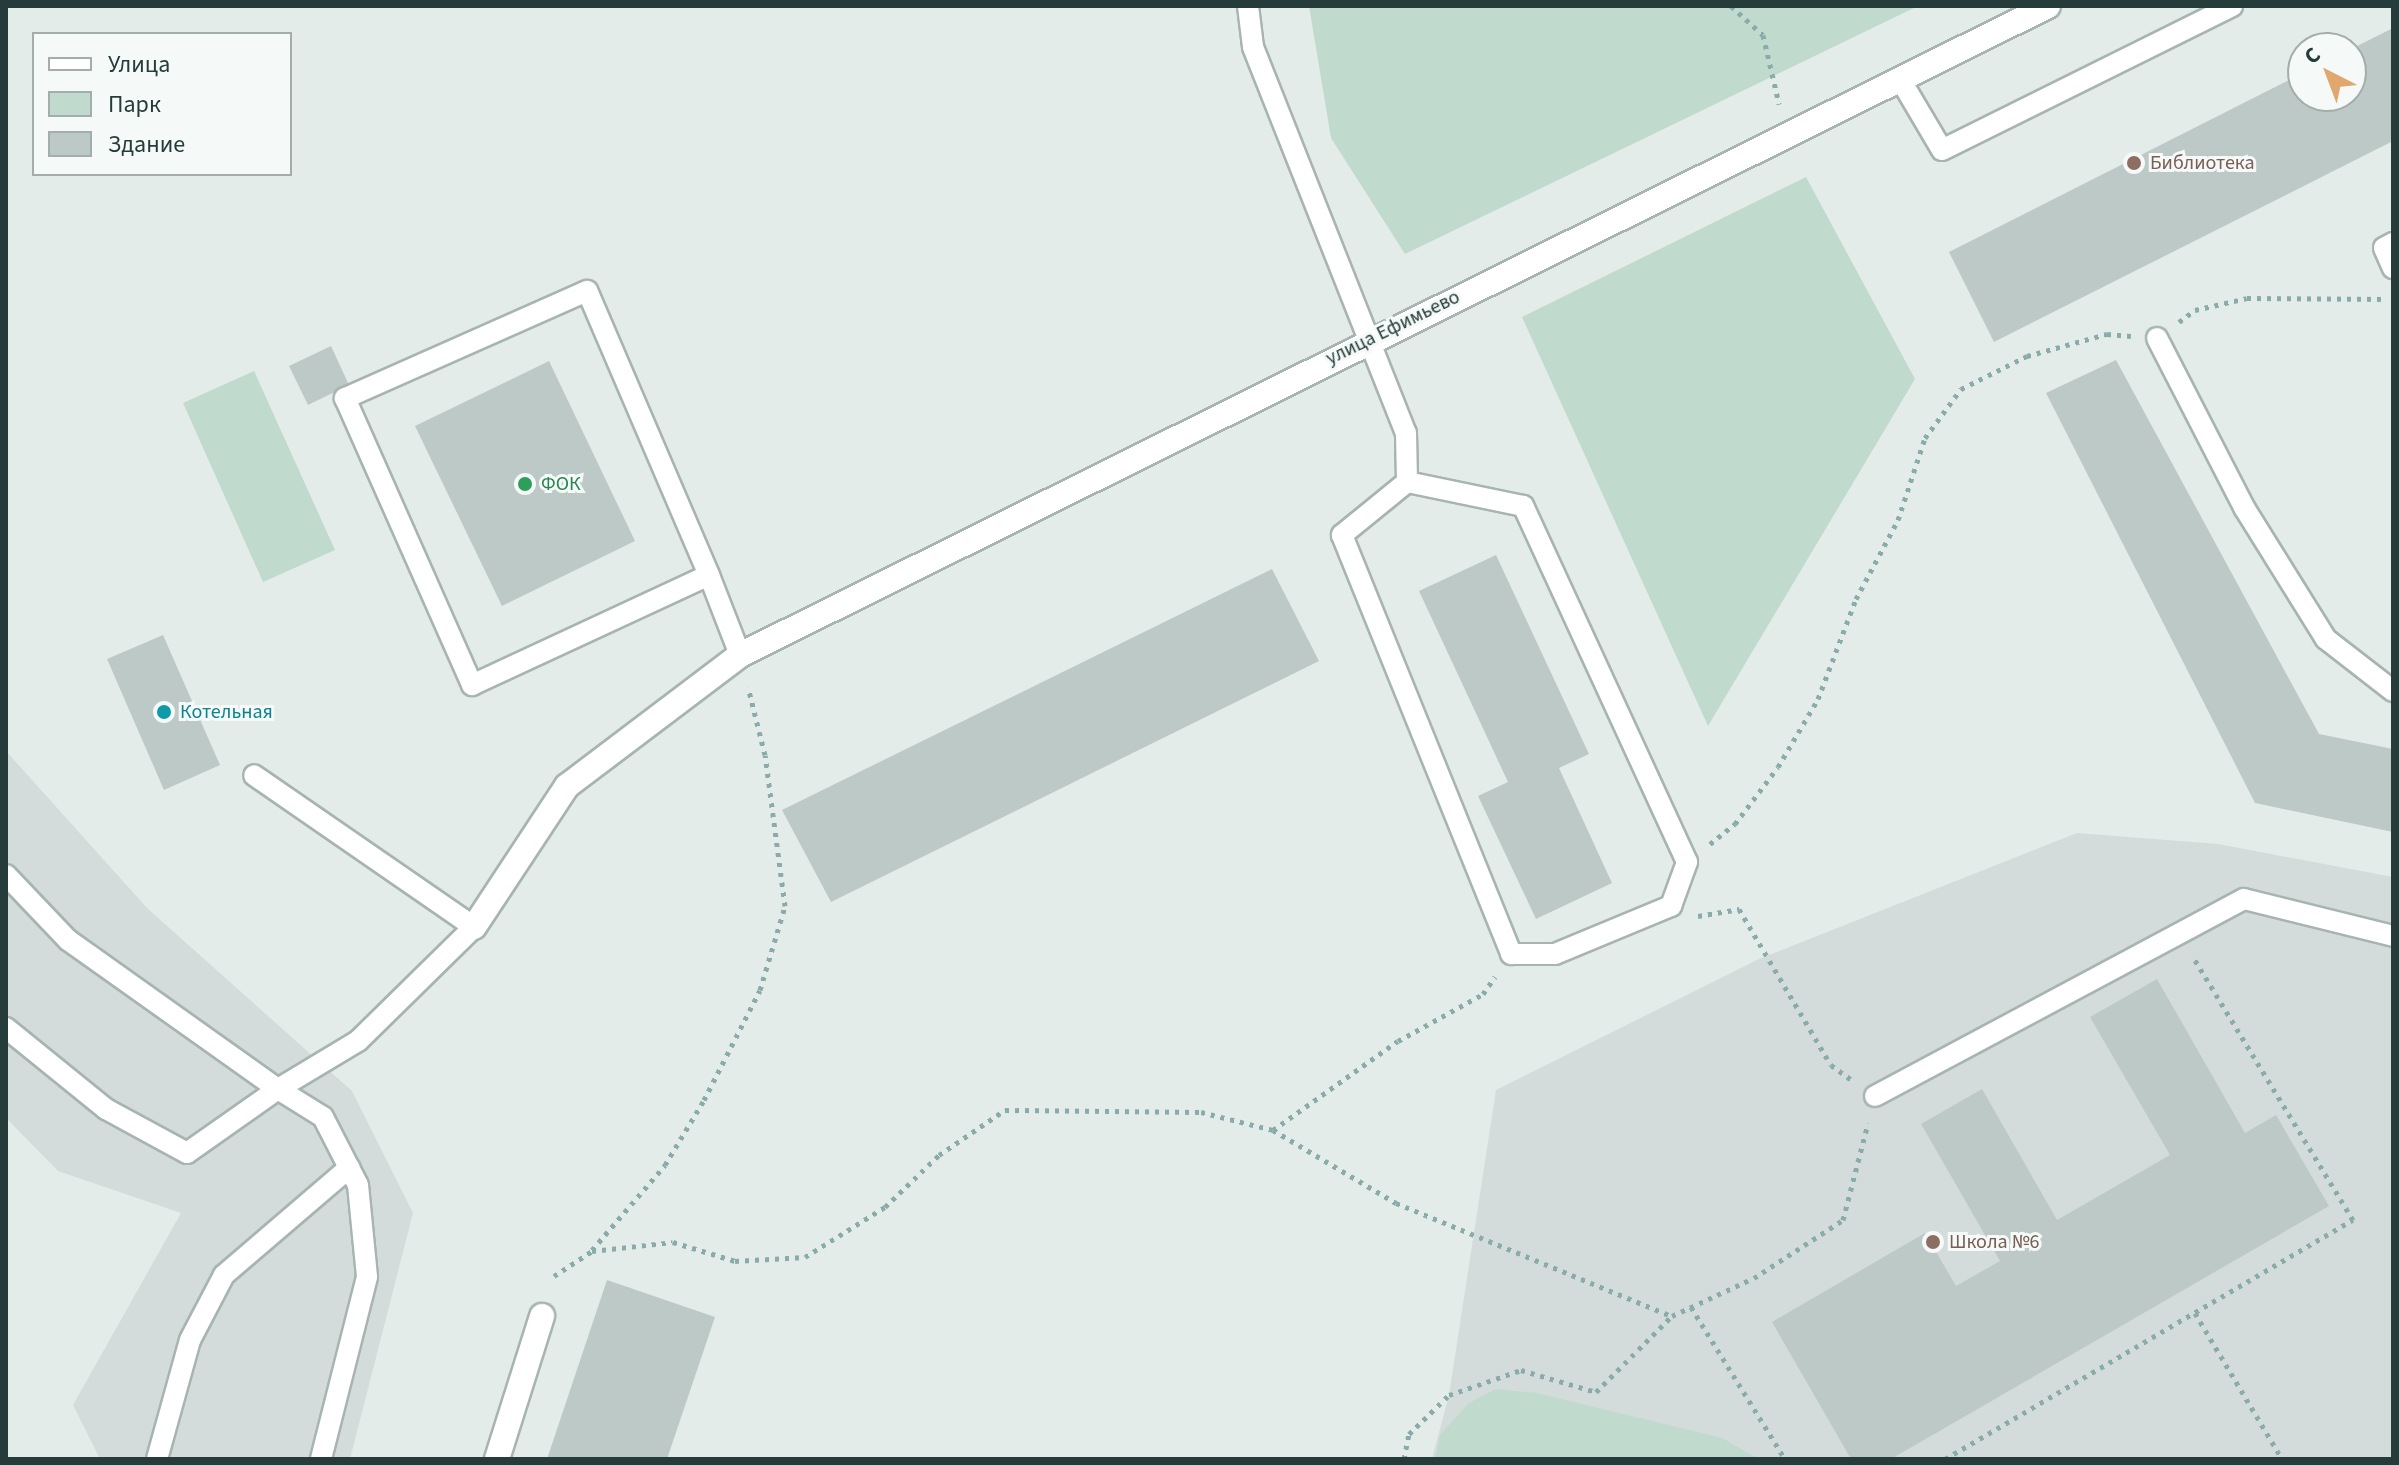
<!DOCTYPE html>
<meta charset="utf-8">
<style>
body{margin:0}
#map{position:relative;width:2399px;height:1465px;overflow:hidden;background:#e4ecea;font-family:"Source Sans 3",sans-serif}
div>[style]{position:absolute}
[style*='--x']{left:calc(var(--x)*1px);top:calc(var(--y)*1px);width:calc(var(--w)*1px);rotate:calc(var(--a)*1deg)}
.built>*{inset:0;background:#d3dcda}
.green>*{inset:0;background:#c0dace}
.building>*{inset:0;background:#bdc9c7}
.path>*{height:5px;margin-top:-2.5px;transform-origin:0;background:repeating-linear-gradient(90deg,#89acaa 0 4px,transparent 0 10px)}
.roads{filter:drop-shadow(2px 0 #a7b4b2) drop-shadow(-2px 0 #a7b4b2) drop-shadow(0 2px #a7b4b2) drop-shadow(0 -2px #a7b4b2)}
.lane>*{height:20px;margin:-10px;padding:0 10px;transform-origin:10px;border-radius:10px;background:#fff}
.street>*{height:24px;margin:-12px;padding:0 12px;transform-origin:12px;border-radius:12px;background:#fff}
.dots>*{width:22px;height:22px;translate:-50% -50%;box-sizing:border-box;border:4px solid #f5f9f8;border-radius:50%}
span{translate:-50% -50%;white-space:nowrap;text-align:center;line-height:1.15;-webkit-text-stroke:6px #f5f9f8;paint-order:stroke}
.education-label{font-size:20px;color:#785e54}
.left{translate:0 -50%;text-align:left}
.street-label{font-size:20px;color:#263c3b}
.leisure-label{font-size:20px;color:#27864d}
.culture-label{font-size:20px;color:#0d838f}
.frame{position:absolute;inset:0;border:8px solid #263c3b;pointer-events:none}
.legend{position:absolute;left:32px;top:32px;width:260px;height:144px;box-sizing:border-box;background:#f5f9f8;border:2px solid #a2adac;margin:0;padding:10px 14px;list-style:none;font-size:24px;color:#263c3b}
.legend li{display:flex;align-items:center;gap:16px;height:40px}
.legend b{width:40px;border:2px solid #a2adac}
.north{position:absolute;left:2287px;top:32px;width:80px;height:80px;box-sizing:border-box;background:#f5f9f8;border:2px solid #a2adac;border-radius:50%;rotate:318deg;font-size:22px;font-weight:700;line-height:32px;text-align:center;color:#263c3b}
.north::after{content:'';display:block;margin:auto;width:28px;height:36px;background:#e1a76d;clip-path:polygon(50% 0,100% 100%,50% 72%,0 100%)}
</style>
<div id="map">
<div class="built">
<div style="clip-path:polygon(6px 751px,147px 908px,352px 1091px,413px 1213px,350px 1459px,100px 1459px,73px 1405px,181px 1213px,58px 1171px,6px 1118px)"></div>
<div style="clip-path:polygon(2077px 833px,2218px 844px,2393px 877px,2393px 1459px,1432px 1459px,1449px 1395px,1496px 1090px,1759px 959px)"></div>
</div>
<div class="green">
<div style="clip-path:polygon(1309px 6px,1918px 6px,1405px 254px,1331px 138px)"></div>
<div style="clip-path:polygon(1806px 177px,1915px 379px,1708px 726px,1522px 317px)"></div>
<div style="clip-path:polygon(254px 371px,335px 550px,263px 582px,183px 403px)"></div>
<div style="clip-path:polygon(1496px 1389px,1537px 1393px,1722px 1438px,1759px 1459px,1435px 1459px,1440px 1435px,1469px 1403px)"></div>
</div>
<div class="building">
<div style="clip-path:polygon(2393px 28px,2393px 141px,1994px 342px,1949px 252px,2303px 73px,2303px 96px,2351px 96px,2351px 49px)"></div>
<div style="clip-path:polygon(331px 346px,349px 385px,308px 405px,289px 366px)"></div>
<div style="clip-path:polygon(2116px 360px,2319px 734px,2393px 749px,2393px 832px,2255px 803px,2046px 393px)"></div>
<div style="clip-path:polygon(549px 361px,635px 541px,502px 606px,415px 426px)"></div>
<div style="clip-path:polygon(1496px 555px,1589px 754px,1559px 768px,1612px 883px,1536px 919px,1478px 796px,1508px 782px,1419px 591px)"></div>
<div style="clip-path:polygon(1272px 569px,1319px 661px,831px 902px,782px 810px)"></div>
<div style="clip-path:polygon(163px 635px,220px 765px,164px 790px,107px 659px)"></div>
<div style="clip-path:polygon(2157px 979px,2245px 1133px,2276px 1115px,2329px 1206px,1891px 1459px,1851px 1459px,1772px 1322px,1925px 1233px,1956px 1286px,2000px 1261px,1921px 1124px,1982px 1089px,2057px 1220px,2170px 1155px,2090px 1017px)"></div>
<div style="clip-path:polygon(607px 1280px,715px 1317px,667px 1459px,547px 1459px)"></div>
</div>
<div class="path">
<div style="--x:1731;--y:6;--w:43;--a:42.2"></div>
<div style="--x:1763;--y:35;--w:71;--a:76.9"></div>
<div style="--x:2179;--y:322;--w:20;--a:-37"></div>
<div style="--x:2195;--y:310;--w:53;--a:-13"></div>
<div style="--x:2247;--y:298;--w:140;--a:0.4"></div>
<div style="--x:1710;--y:844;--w:32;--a:-39"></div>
<div style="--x:1735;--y:824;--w:71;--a:-53"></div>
<div style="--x:1778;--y:767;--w:79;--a:-59.5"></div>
<div style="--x:1818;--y:699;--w:107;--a:-69.2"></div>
<div style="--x:1856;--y:599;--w:89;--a:-62"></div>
<div style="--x:1898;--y:520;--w:86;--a:-71.8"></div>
<div style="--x:1925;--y:438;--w:61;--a:-53.7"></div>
<div style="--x:1961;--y:389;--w:74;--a:-26.6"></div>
<div style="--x:2027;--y:356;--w:83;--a:-15.4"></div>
<div style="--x:2107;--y:334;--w:24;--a:5"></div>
<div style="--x:1698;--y:916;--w:42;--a:-9.7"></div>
<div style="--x:1739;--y:909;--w:181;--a:59.5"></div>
<div style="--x:1831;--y:1065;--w:27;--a:36"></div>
<div style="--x:1273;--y:1130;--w:153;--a:-35.5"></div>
<div style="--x:1398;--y:1041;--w:97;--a:-28.9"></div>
<div style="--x:1483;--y:994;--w:21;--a:-55"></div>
<div style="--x:592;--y:1250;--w:112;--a:-49.3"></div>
<div style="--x:665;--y:1165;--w:76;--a:-59"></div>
<div style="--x:704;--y:1100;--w:123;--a:-63"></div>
<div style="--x:760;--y:990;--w:88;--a:-73.4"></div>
<div style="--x:785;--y:906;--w:152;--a:-97.5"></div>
<div style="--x:765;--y:755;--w:70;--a:-104"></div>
<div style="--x:554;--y:1276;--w:45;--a:-33.3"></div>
<div style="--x:592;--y:1251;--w:81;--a:-6.3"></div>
<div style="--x:673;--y:1242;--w:65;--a:17"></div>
<div style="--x:735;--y:1261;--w:70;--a:-3.3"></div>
<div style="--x:805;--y:1257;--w:94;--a:-32"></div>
<div style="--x:885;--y:1207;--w:75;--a:-43.9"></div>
<div style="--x:939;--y:1155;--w:80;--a:-34.3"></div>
<div style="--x:1005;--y:1110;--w:196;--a:0.6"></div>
<div style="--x:1201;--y:1112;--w:74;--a:14"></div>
<div style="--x:1273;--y:1130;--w:143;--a:30.7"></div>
<div style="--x:1396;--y:1203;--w:298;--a:22.3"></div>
<div style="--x:1672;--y:1316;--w:90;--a:-24.9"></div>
<div style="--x:1754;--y:1278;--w:106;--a:-33.1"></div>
<div style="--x:1843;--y:1220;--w:100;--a:-75.5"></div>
<div style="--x:1691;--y:1307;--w:179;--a:58.3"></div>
<div style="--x:2195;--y:1313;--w:170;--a:59.2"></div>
<div style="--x:1404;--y:1459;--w:25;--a:-79"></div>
<div style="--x:1409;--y:1434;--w:56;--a:-44.3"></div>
<div style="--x:1449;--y:1395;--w:76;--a:-19.1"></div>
<div style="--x:1521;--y:1370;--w:78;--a:16.3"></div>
<div style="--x:1596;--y:1392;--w:107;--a:-45"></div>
<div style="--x:1945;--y:1459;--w:473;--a:-30.4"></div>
<div style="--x:2353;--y:1220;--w:306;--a:-121.3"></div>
</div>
<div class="roads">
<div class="lane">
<div style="--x:1248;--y:6;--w:41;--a:83"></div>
<div style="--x:1253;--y:47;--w:415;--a:68.4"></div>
<div style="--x:1406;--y:433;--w:49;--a:88.8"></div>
<div style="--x:1407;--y:482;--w:84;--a:140.8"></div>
<div style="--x:1342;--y:535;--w:452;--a:68"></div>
<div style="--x:1511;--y:954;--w:44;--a:0"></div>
<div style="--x:1555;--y:954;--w:126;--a:-22.5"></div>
<div style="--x:1671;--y:906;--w:47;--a:-70"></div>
<div style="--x:1687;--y:862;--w:392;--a:-114.7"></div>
<div style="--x:1523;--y:506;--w:118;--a:-168.3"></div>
<div style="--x:1900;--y:79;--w:82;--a:59.4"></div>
<div style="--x:1942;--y:150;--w:324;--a:-26.4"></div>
<div style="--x:2393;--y:243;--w:10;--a:151"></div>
<div style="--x:2384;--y:248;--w:22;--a:66"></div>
<div style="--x:2157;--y:338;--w:192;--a:62.8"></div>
<div style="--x:2245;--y:509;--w:153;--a:58.1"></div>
<div style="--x:2326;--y:639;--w:85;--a:37.8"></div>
<div style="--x:709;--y:575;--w:309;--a:-113.2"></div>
<div style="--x:587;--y:291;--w:265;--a:156.1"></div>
<div style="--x:345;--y:398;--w:314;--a:66.1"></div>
<div style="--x:472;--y:685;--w:261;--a:-24.9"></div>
<div style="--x:709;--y:575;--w:86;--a:68.8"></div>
<div style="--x:6;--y:875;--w:90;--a:46.4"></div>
<div style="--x:68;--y:940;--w:257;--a:35.4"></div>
<div style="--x:278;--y:1089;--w:93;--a:-31"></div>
<div style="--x:358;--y:1041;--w:163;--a:-44.5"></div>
<div style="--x:474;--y:927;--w:267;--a:-145.4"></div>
<div style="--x:6;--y:1028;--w:129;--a:39"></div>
<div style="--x:106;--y:1109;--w:92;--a:28.5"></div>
<div style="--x:187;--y:1153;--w:111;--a:-35.1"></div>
<div style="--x:278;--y:1089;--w:53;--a:31.9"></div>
<div style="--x:323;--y:1117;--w:76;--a:62.8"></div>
<div style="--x:358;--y:1185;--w:92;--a:84.4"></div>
<div style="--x:367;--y:1277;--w:188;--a:104.2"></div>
<div style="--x:1875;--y:1096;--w:418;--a:-28.1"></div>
<div style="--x:2244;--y:899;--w:154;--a:13.9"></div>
<div style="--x:157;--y:1459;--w:123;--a:-74.5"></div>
<div style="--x:190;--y:1340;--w:73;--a:-62.4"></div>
<div style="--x:224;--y:1275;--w:165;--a:-40.6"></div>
</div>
<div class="street">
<div style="--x:474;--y:927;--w:169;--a:-56.6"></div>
<div style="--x:567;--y:786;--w:217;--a:-37.1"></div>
<div style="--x:740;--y:655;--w:1460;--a:-26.39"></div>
<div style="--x:497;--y:1459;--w:150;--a:-72.5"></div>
</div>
</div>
<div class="dots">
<div style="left:2134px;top:163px;background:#8d6e63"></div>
<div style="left:525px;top:484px;background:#2e9e5b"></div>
<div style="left:164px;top:712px;background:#0f9aa8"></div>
<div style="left:1933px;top:1242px;background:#8d6e63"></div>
</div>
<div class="education-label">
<span class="left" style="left:2150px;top:163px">Библиотека</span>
<span class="left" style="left:1949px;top:1242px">Школа №6</span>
</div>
<div class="street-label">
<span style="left:1393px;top:328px;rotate:-26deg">улица Ефимьево</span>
</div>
<div class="leisure-label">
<span class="left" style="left:541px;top:484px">ФОК</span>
</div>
<div class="culture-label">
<span class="left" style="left:180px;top:712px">Котельная</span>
</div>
<div class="frame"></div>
<ul class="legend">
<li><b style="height:10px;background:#fff"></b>Улица</li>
<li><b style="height:22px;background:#c0dace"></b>Парк</li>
<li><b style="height:22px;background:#bdc9c7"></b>Здание</li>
</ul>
<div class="north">С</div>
</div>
